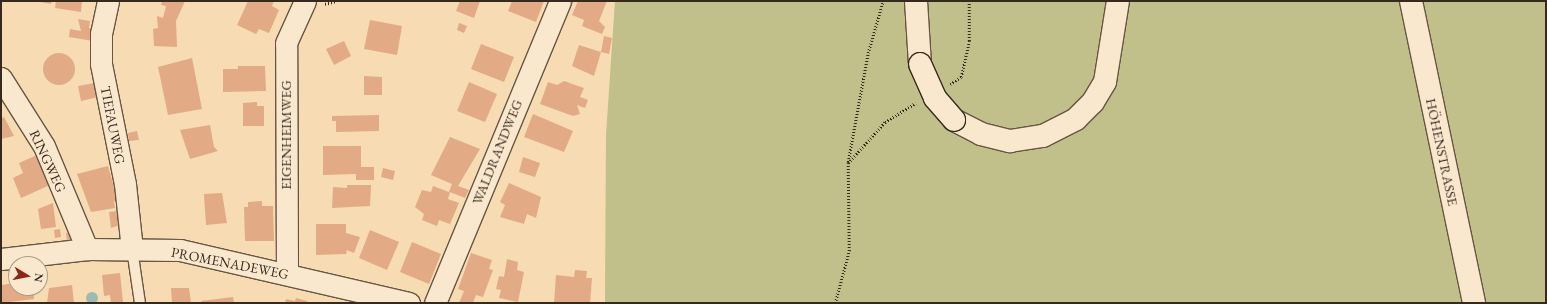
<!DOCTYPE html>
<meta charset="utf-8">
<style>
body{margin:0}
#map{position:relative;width:1547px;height:304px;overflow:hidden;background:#f7dbb3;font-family:"EB Garamond",serif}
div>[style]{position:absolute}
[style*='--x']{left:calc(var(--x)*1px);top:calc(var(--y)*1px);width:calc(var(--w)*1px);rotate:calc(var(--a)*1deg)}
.green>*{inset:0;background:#c1bf8a}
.water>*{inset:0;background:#9ebab2}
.round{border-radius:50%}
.building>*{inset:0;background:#e2ab85}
.path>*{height:2.5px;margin-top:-1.25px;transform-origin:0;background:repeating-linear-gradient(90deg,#362a1e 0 1px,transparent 0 3px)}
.roads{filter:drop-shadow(1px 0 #665643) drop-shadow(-1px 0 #665643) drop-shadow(0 1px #665643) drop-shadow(0 -1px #665643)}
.lane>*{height:10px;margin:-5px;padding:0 5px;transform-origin:5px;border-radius:5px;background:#fae8ce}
.street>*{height:21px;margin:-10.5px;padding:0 10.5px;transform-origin:10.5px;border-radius:10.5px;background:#fae8ce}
.secondary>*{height:22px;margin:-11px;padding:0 11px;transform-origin:11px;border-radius:11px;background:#fae8ce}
.bridges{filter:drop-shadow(1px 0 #362a1e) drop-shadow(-1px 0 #362a1e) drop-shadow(0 1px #362a1e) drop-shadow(0 -1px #362a1e)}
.secondary-bridge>*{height:22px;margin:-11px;padding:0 11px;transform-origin:11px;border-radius:11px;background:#fae8ce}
span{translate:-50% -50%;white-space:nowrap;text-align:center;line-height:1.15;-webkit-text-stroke:3px #fae8ce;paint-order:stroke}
.street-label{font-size:14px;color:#362a1e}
.frame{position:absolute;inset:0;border:2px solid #362a1e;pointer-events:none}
.north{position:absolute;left:8px;top:256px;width:40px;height:40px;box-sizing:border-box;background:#fae8ce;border:1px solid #ac9c88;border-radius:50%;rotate:100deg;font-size:11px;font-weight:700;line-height:16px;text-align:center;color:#362a1e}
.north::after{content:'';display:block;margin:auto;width:14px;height:18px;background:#8f2418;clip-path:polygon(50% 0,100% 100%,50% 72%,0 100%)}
</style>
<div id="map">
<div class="green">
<div style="clip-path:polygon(615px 1px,1546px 1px,1546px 303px,605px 303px,606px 135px)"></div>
</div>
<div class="water">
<div class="round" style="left:86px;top:292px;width:12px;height:12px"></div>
</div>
<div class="building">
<div style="clip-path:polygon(34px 1px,52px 1px,51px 4px)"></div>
<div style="clip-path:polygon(56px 1px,82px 1px,81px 12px,55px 8px)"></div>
<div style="clip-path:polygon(162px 1px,185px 1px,176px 21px,177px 47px,154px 46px,153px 29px,158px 28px,157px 16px,163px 18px,166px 6px,161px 5px)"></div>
<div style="clip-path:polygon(248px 1px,274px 1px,272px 6px,279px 10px,269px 33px,259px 29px,256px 34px,237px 25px)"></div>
<div style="clip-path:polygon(460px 1px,480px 1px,474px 18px,456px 11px)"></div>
<div style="clip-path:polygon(512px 1px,544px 1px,536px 22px,508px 11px)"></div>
<div style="clip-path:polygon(578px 1px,607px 1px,599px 21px,605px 27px,602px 34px,582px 26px,584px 20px,572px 15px)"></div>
<div style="clip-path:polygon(78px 19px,90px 21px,89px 28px,95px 29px,93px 41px,69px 37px,70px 29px,81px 31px)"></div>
<div style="clip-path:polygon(370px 20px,402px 26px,397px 55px,364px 49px)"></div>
<div style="clip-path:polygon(459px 23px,467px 26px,464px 33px,457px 30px)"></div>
<div style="clip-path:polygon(604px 36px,612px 38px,609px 54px,601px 52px)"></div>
<div style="clip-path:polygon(344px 41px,351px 56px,334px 65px,326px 49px)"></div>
<div style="clip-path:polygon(481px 44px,514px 57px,504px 82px,471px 69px)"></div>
<div style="clip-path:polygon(579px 45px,601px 52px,594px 76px,572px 66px)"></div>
<div class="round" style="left:43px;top:53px;width:32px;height:32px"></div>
<div style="clip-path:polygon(192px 58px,202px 109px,168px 115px,158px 67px)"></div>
<div style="clip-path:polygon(238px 66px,265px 66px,266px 91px,223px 92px,223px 69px,238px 69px)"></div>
<div style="clip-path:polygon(364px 76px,382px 77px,382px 95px,364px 95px)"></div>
<div style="clip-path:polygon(564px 81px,584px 88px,580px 97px,588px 100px,585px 108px,577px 105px,580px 114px,573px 116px,540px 104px,548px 82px,557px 85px)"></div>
<div style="clip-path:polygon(469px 82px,497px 94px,485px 122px,457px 111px)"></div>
<div style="clip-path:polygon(95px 83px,98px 97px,81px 101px,78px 86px)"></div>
<div style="clip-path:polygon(257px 102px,257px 106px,264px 106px,264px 126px,243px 126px,243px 103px)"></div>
<div style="clip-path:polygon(533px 114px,573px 131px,564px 152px,524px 137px)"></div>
<div style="clip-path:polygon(379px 115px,379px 131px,336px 132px,336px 121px,332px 121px,332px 116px)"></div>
<div style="clip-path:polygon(4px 117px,14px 136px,1px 139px,1px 119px)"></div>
<div style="clip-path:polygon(210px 125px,214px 147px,218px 151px,190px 159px,180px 130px)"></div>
<div style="clip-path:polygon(137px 131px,139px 140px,129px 141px,128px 133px)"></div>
<div style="clip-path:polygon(450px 137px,480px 149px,458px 186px,469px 190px,465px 198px,450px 192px,448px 199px,459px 203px,450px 224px,439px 220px,437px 226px,422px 220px,424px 214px,415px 207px,422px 190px,431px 192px,433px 186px,449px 192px,452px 184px,431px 175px)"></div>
<div style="clip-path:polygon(323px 146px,361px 146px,361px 167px,374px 167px,374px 180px,356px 180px,356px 174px,323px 175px)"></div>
<div style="clip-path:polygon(37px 155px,50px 185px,21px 198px,13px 178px,23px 173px,19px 163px)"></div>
<div style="clip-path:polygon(523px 157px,540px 163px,535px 177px,519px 172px)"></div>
<div style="clip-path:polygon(108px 166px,118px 201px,114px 201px,115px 208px,91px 212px,77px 174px)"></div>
<div style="clip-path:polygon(383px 168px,395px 171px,393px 180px,381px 177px)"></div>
<div style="clip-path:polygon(509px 183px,541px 197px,536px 218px,527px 214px,524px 224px,500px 217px,505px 205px,500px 202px)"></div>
<div style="clip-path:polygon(347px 185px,371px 185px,370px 206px,332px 208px,333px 187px,347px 188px)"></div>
<div style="clip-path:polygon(222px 193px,227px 223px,206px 225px,204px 194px)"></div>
<div style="clip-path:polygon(262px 201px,262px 206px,273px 206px,274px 241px,245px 241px,244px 207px,248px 207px,248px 202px)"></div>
<div style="clip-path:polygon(53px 203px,56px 227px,41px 229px,38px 209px)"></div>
<div style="clip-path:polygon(118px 211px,120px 225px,111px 228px,109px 212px)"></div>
<div style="clip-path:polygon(316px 224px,346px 224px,346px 233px,360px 237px,354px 253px,347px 250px,346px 254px,316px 255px)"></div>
<div style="clip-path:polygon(60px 229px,61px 237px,55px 238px,54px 230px)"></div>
<div style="clip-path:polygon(370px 230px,399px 242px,387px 270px,359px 258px)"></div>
<div style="clip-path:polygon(70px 232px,72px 241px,67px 241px,66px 233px)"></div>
<div style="clip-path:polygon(412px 242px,441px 254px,429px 284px,400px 272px)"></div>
<div style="clip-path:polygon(471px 253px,492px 260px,489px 269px,493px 270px,483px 297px,476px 295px,473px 303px,459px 303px,464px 291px,458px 289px)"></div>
<div style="clip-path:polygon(507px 259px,518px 262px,517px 270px,524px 272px,518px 302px,499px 298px,501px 290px,496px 289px,499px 276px,504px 277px)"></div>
<div style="clip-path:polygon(575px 270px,587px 271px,586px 278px,592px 278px,590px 303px,554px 303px,556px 275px,574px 277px)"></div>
<div style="clip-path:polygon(120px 273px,123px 302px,111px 303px,110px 295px,104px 296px,102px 275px)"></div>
<div style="clip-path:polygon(16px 283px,16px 288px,33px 288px,34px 299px,1px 303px,1px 285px)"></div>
<div style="clip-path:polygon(72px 285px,74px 303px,47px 303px,49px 288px)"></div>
<div style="clip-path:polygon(171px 288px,189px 288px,191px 303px,172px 303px)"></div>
<div style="clip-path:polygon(233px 297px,234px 303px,202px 303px,201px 301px)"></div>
<div style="clip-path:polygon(296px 298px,307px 301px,307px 303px,285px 303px,286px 299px,295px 301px)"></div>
</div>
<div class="path">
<div style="--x:325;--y:4;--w:11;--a:-15"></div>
<div style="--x:950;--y:84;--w:13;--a:-32"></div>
<div style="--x:961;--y:77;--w:37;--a:-77"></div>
<div style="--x:969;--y:41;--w:40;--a:-90"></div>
<div style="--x:848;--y:162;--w:111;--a:-79.6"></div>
<div style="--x:868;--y:53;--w:54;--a:-73.9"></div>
<div style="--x:835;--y:303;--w:54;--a:-74.9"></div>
<div style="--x:849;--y:251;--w:88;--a:-90.7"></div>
<div style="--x:848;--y:163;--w:55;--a:-47.9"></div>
<div style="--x:885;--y:122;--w:36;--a:-32"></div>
</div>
<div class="roads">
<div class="lane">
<div style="--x:132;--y:249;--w:55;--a:81.6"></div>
</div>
<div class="street">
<div style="--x:108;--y:1;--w:33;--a:102"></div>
<div style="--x:101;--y:33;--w:31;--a:90"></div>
<div style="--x:101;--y:64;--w:122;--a:78.7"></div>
<div style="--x:125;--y:184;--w:65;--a:83.9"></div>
<div style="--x:1;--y:78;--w:80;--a:57.7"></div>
<div style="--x:44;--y:146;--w:112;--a:67.3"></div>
<div style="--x:1;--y:259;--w:87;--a:-6.6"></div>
<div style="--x:87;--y:249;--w:93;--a:0.6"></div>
<div style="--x:180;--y:250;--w:235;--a:13"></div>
<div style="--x:287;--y:274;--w:231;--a:-90.2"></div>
<div style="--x:286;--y:43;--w:46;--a:-65.7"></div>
<div style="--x:435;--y:303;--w:327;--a:-67.5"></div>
</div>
<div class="secondary">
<div style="--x:916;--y:1;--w:63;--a:86.4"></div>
<div style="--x:1411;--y:1;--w:309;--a:78.2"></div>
<div style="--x:954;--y:120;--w:30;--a:27"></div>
<div style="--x:981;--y:134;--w:30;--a:14"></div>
<div style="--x:1010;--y:141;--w:33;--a:-9"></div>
<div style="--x:1043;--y:136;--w:37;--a:-27"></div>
<div style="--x:1076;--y:119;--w:24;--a:-45"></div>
<div style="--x:1093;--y:102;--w:23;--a:-59"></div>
<div style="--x:1105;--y:82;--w:82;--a:-80.9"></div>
</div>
</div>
<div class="bridges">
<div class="secondary-bridge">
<div style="--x:920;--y:64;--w:37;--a:66"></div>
<div style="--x:935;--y:98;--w:29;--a:49"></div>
</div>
</div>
<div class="street-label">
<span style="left:113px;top:125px;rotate:79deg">TIEFAUWEG</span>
<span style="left:286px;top:135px;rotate:-90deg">EIGENHEIMWEG</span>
<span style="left:497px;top:152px;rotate:-68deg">WALDRANDWEG</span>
<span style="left:1442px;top:152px;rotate:78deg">HÖHENSTRASSE</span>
<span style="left:48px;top:161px;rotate:65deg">RINGWEG</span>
<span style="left:230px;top:263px;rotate:11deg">PROMENADEWEG</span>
</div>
<div class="frame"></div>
<div class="north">N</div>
</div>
